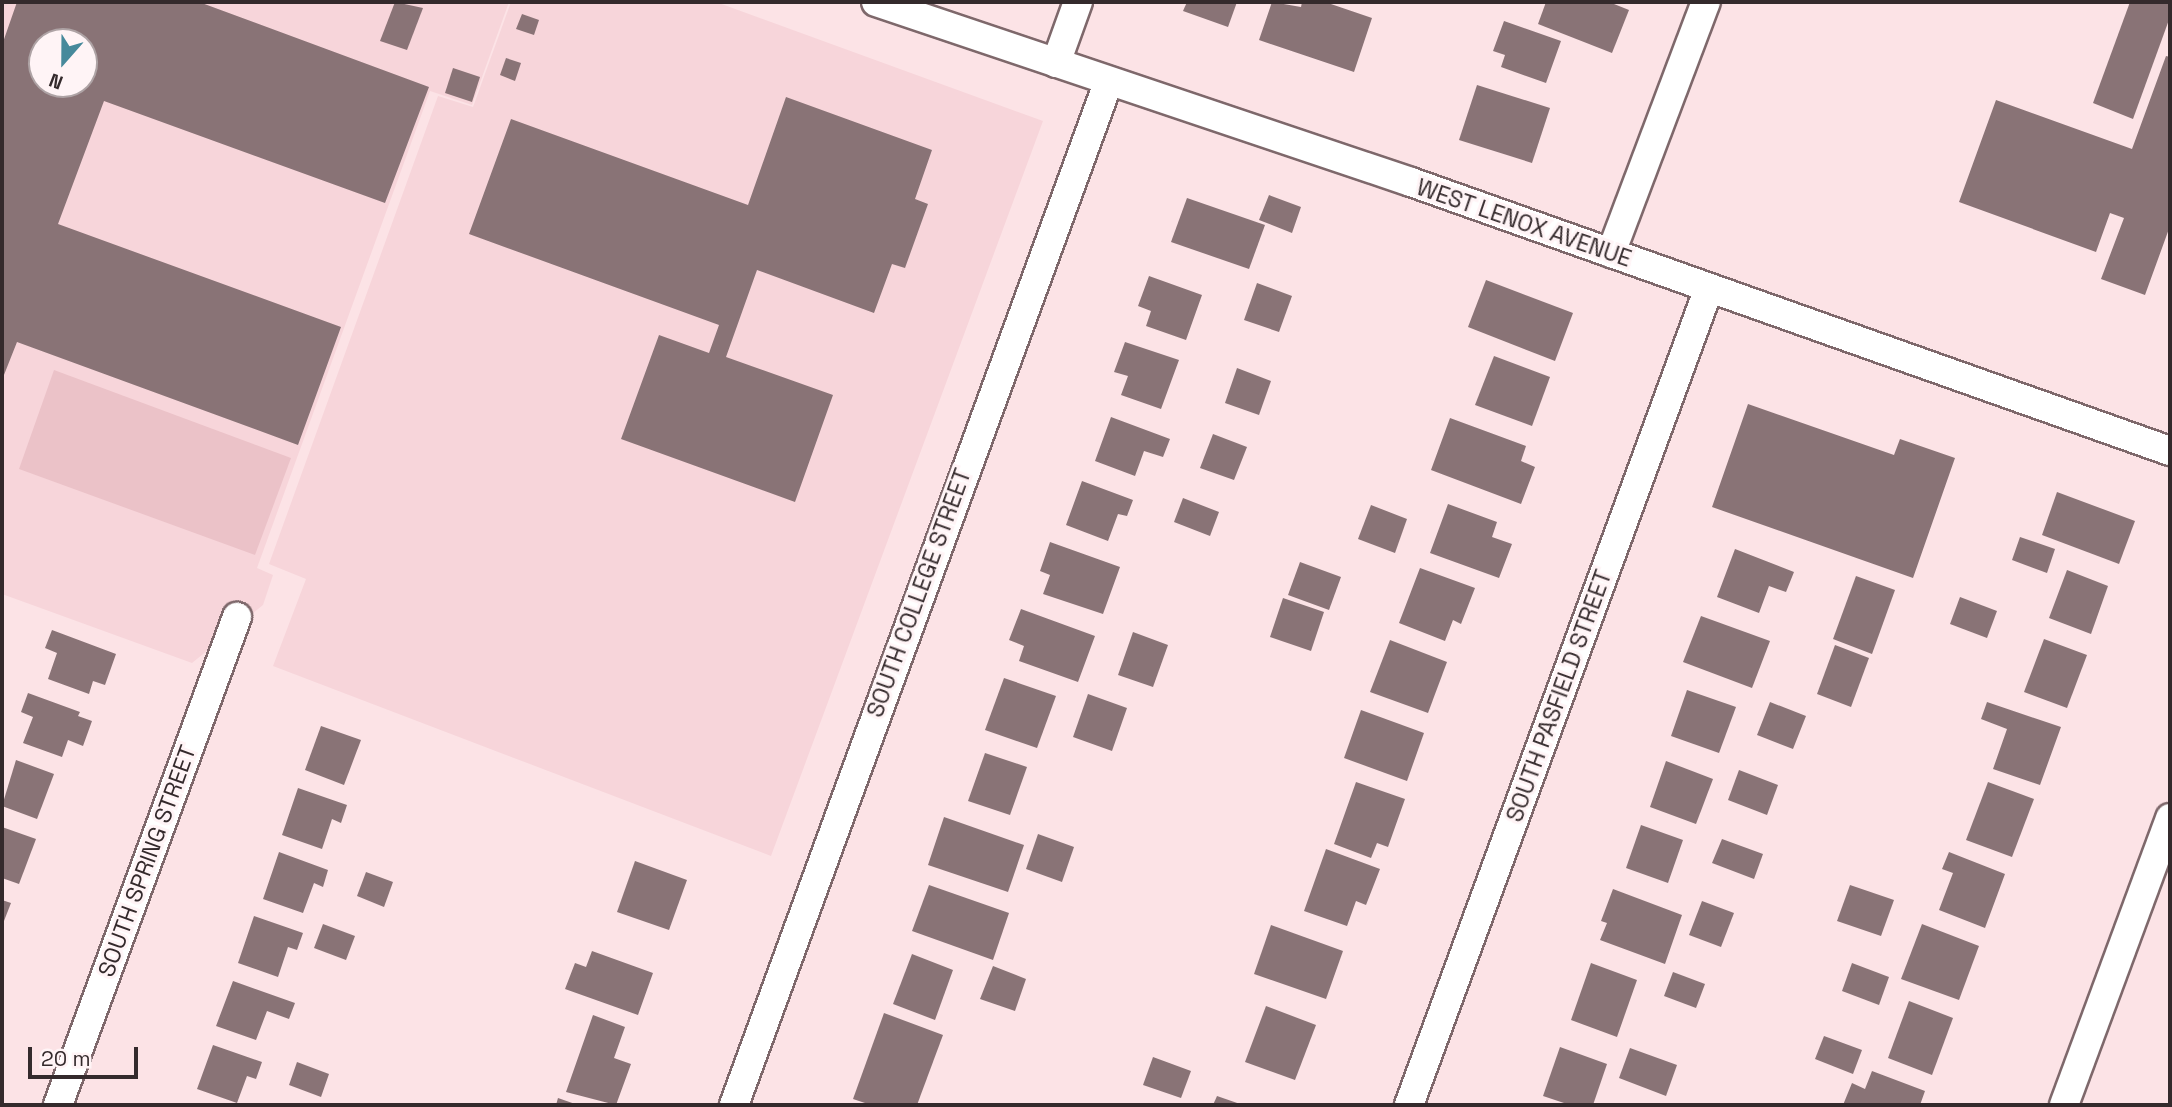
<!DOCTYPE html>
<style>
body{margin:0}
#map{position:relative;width:2172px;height:1107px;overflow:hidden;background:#fce3e6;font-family:"Space Grotesk",sans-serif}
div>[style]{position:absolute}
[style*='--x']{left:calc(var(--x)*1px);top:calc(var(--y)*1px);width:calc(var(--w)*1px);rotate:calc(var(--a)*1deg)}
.built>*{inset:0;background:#f7d5da}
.green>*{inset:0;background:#ebc2c8}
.building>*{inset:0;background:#897376}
.roads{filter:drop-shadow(2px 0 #7e686b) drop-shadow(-2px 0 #7e686b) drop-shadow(0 2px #7e686b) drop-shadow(0 -2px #7e686b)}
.street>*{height:28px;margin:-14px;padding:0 14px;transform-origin:14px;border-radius:14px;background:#fff}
span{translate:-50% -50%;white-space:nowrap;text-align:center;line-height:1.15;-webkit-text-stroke:6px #fff4f6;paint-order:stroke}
.street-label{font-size:23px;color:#342a2c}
.frame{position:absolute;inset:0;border:4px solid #342a2c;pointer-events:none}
.north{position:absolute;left:28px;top:28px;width:70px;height:70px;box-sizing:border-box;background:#fff4f6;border:2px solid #aea3a5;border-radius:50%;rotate:201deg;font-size:19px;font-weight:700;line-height:28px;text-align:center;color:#342a2c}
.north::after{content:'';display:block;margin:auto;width:24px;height:32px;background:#47899b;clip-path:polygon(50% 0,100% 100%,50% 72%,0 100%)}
.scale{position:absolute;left:28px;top:1047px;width:110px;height:32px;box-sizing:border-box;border:4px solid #342a2c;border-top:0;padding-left:9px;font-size:21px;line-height:24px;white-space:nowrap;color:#342a2c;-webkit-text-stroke:5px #fff4f6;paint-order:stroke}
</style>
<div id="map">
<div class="built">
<div style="clip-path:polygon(evenodd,2px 2px,509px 2px,472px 105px,430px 91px,257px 568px,273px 575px,263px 605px,192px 663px,2px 594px,2px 2px,42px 42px,84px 42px,84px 84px,42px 84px,42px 42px)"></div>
<div style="clip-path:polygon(511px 2px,716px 2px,1043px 121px,771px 856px,273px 666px,306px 579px,269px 564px,438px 96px,473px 107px)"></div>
</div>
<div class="green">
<div style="clip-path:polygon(54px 370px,291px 458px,255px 555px,19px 469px)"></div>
</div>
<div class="building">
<div style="clip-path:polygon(evenodd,17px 2px,199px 2px,429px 87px,385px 203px,104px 101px,58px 224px,341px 327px,298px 445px,17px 342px,2px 380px,2px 45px,17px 2px,42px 42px,84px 42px,84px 84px,42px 84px,42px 42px)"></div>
<div style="clip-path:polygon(395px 2px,423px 8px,407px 50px,380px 41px)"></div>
<div style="clip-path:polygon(1187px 2px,1237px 2px,1228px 27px,1183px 11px)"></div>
<div style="clip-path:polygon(1272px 2px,1301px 7px,1302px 2px,1325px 2px,1372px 18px,1354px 72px,1259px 40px)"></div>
<div style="clip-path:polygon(1546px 2px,1609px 2px,1629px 10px,1612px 53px,1538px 24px)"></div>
<div style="clip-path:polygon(2130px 2px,2170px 2px,2170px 17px,2133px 119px,2093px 103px)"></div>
<div style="clip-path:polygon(522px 14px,539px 20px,534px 35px,516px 29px)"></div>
<div style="clip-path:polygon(1504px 21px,1561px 41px,1546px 83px,1501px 67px,1505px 55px,1493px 51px)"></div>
<div style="clip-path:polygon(2166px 56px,2170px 57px,2170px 226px,2145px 295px,2101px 279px,2124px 218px,2110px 213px,2096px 252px,1959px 202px,1996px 100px,2132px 149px)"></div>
<div style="clip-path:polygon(506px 58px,521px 63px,515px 81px,500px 75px)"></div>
<div style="clip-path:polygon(453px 68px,480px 77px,472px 102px,445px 93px)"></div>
<div style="clip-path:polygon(1477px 85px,1550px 108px,1532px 163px,1459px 140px)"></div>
<div style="clip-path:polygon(786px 97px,932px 150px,915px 199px,928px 204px,905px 268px,892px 264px,874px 313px,757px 270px,726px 357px,833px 395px,795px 502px,621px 439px,659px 335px,709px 353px,719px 325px,469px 234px,511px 119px,748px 205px)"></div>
<div style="clip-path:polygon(1269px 195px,1301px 207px,1292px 233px,1259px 220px)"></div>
<div style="clip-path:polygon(1187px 198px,1265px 225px,1249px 269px,1171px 242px)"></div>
<div style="clip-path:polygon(1149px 276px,1202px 295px,1186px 340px,1146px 326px,1151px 311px,1138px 306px)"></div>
<div style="clip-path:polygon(1486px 280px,1573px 313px,1555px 361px,1468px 327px)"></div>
<div style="clip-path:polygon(1257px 283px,1292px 296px,1279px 332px,1244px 320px)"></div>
<div style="clip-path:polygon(1125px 342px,1179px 360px,1161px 409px,1121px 395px,1128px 376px,1114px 372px)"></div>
<div style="clip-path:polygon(1494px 356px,1550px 377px,1532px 426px,1475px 405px)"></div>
<div style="clip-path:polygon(1237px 368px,1271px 381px,1259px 415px,1225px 403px)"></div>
<div style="clip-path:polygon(1748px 404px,1894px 455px,1900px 439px,1955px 458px,1913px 578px,1712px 507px)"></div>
<div style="clip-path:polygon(1111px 417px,1170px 439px,1163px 457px,1144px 451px,1135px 476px,1095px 461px)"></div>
<div style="clip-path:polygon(1450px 418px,1526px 446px,1521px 461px,1535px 467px,1521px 504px,1431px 470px)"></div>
<div style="clip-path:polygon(1213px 434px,1247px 447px,1234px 480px,1200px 468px)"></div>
<div style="clip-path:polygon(1082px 481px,1133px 500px,1127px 516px,1118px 514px,1108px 541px,1066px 525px)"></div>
<div style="clip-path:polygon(2057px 492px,2135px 521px,2119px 564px,2042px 535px)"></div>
<div style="clip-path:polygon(1183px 498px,1219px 512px,1210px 536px,1174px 522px)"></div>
<div style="clip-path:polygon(1448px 504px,1497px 522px,1492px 537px,1512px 544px,1499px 578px,1430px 553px)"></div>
<div style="clip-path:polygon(1371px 505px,1407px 519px,1395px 553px,1358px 539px)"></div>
<div style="clip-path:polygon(2020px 537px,2055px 549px,2047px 573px,2012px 560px)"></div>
<div style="clip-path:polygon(1050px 542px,1120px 567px,1103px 614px,1043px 594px,1050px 575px,1040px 571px)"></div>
<div style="clip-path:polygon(1735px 549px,1794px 572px,1786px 592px,1769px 586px,1759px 613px,1717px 597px)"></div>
<div style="clip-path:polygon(1300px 562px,1341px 577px,1329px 610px,1288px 595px)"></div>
<div style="clip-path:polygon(1420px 568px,1475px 588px,1461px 624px,1453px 620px,1445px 641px,1399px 623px)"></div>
<div style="clip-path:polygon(2067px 570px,2108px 586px,2091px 634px,2049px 618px)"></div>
<div style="clip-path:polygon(1856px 576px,1895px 590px,1872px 654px,1833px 639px)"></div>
<div style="clip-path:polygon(1960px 597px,1997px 611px,1987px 638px,1950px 624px)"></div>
<div style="clip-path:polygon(1283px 598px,1324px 612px,1311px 651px,1270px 637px)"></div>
<div style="clip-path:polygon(1021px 609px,1095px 636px,1078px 682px,1019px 661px,1024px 646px,1009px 640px)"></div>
<div style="clip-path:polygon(1701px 616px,1770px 641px,1752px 688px,1683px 662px)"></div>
<div style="clip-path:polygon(52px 630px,116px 654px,105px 685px,93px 681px,89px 694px,48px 679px,57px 653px,45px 648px)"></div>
<div style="clip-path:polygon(1133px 632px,1168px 645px,1153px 687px,1118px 675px)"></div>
<div style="clip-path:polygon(2044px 639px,2087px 655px,2067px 708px,2024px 692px)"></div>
<div style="clip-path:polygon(1390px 640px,1447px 662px,1428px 713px,1370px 692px)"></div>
<div style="clip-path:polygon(1835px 645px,1869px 658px,1851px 707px,1817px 694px)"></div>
<div style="clip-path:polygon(1004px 678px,1056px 696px,1037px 748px,985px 730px)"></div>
<div style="clip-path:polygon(1687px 690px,1736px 707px,1719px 753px,1671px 736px)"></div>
<div style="clip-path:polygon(28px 693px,80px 712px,78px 716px,92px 721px,83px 746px,68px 740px,62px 757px,23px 743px,33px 717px,21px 712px)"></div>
<div style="clip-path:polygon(1088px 694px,1127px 708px,1112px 751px,1073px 737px)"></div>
<div style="clip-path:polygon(1770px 702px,1806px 716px,1793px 749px,1757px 735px)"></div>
<div style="clip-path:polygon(1987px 702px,2061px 727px,2040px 785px,1993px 769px,2007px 729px,1981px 719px)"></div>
<div style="clip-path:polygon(1361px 710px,1424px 733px,1407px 781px,1344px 758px)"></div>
<div style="clip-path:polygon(321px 726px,361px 740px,344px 785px,305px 770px)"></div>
<div style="clip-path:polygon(985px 753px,1027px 767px,1010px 815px,968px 801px)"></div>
<div style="clip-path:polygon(16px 760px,54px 774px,37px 819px,2px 806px)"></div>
<div style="clip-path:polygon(1666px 761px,1713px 779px,1696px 824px,1650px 807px)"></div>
<div style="clip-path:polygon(1739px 770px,1778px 785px,1767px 815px,1728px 800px)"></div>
<div style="clip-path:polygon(1356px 782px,1405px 799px,1388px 847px,1377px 843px,1371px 858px,1334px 844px)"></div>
<div style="clip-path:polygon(1988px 782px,2034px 799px,2012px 857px,1966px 840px)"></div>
<div style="clip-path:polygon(298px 788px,347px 805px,341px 823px,332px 819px,322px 849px,282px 835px)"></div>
<div style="clip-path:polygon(944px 817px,1024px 845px,1008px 892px,928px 865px)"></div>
<div style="clip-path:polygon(1641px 825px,1683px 840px,1668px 883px,1626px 868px)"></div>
<div style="clip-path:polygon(2px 827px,36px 839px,19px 884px,2px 878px)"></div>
<div style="clip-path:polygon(1038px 834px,1074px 847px,1062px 882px,1026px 869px)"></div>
<div style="clip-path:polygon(1722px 839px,1763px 854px,1754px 879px,1712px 863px)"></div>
<div style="clip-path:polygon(1326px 849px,1380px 869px,1366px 905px,1356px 901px,1347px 926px,1304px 911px)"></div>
<div style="clip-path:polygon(279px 852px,328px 870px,323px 887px,314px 883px,303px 913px,263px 899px)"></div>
<div style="clip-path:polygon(1949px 852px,2005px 874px,1985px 928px,1939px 910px,1953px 873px,1942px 869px)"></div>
<div style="clip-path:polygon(635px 861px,687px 880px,669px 930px,617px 912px)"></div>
<div style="clip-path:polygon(366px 872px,393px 882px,384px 907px,357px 896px)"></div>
<div style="clip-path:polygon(929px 885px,1009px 913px,993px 960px,912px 931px)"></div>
<div style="clip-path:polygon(1850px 885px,1894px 900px,1881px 936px,1837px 921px)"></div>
<div style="clip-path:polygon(1613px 889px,1682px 915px,1665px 964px,1600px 940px,1607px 923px,1601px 921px)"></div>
<div style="clip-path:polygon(2px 900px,11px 903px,2px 926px)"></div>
<div style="clip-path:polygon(1702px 901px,1734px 913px,1721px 947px,1689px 935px)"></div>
<div style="clip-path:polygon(254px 916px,303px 933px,297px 950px,288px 947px,278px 977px,238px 963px)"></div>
<div style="clip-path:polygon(323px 924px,355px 936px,346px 960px,314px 948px)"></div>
<div style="clip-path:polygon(1922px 924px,1979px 946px,1959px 1000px,1901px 979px)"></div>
<div style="clip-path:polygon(1271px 925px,1343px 951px,1326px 999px,1254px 974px)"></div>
<div style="clip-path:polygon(592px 951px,653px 973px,638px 1015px,565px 989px,575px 963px,586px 967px)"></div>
<div style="clip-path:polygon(912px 954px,953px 970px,935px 1020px,893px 1004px)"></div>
<div style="clip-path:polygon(1591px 963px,1637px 980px,1617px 1037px,1571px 1020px)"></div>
<div style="clip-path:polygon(1852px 963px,1889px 977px,1879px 1005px,1842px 991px)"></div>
<div style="clip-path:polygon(993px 966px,1026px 979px,1015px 1011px,980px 999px)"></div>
<div style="clip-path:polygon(1673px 972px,1705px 984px,1696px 1008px,1664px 996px)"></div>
<div style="clip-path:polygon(233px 981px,295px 1003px,289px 1019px,267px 1011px,256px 1040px,216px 1026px)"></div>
<div style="clip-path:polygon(1909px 1001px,1953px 1018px,1932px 1075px,1888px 1058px)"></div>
<div style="clip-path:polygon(1266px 1006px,1316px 1025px,1295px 1080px,1245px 1062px)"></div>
<div style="clip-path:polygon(884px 1013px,943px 1035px,917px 1105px,871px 1105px,853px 1099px)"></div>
<div style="clip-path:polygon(593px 1015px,625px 1027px,614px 1058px,631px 1064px,616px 1105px,566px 1092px)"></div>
<div style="clip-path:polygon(1824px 1036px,1862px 1050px,1853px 1074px,1815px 1059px)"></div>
<div style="clip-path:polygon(213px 1045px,262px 1062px,256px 1079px,247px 1076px,237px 1103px,197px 1089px)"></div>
<div style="clip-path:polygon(1560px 1047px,1607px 1064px,1593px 1105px,1570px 1105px,1543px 1096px)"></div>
<div style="clip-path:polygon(1630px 1048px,1677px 1065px,1666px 1096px,1619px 1078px)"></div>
<div style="clip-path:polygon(1153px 1057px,1191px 1071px,1181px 1098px,1143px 1085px)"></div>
<div style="clip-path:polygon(297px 1062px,329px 1074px,321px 1097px,289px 1085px)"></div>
<div style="clip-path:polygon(1872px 1071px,1925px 1091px,1920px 1105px,1843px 1105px,1852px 1083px,1865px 1089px)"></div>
<div style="clip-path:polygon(1217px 1096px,1243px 1105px,1213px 1105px)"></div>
<div style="clip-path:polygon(558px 1098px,578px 1105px,556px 1105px)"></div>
</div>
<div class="roads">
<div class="street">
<div style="--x:876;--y:2;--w:564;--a:18.6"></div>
<div style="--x:1411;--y:182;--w:805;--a:19.52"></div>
<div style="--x:1056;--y:63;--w:65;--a:-70.2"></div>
<div style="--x:1611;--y:253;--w:268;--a:-69.3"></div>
<div style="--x:58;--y:1105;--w:520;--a:-69.86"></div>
<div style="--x:734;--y:1105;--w:1088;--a:-69.9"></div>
<div style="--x:1409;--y:1105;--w:870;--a:-69.84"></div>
<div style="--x:2064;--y:1105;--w:306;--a:-69.7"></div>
</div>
</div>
<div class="street-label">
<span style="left:1524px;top:223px;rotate:19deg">WEST LENOX AVENUE</span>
<span style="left:919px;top:593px;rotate:-70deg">SOUTH COLLEGE STREET</span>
<span style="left:1559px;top:696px;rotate:-70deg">SOUTH PASFIELD STREET</span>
<span style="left:147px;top:861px;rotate:-70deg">SOUTH SPRING STREET</span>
</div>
<div class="frame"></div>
<div class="north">N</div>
<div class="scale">20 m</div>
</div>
